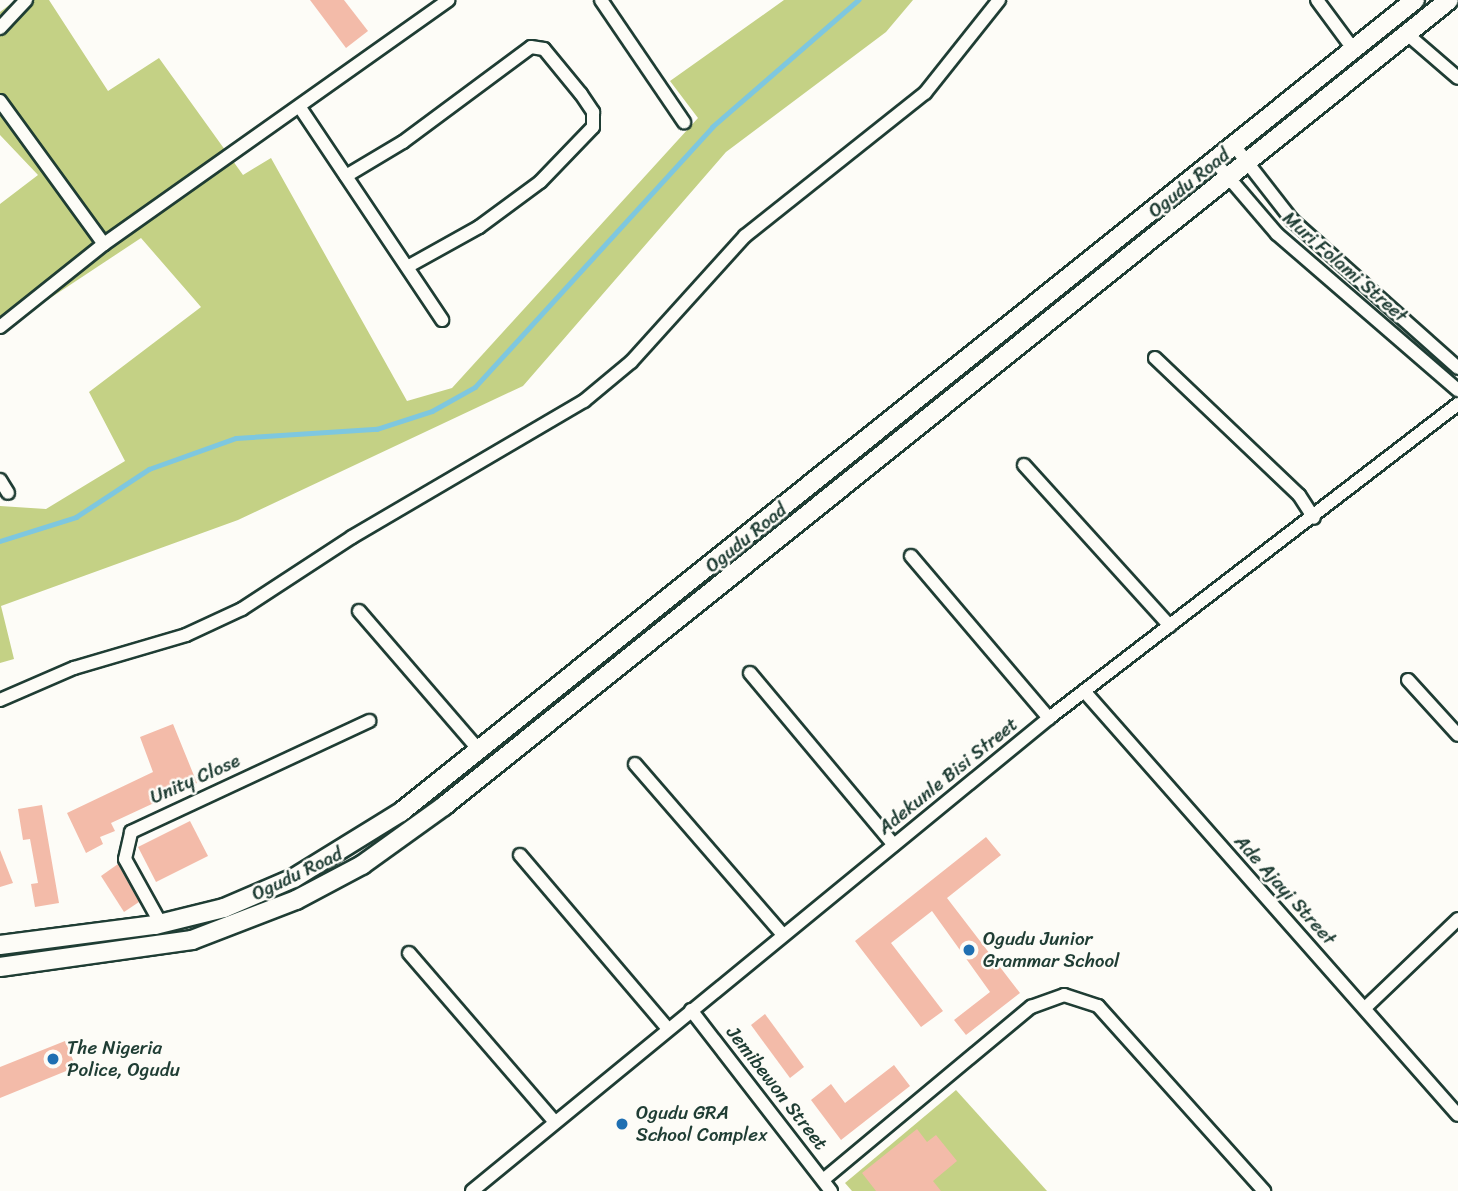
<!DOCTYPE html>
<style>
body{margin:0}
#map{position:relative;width:1458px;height:1191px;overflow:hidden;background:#fdfcf7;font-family:Sriracha,sans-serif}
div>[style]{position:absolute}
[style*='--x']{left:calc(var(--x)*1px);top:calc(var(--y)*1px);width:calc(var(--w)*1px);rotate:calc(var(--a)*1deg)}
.green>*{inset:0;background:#c4d185}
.stream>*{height:4.5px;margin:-2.25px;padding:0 2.25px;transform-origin:2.25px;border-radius:2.25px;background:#7ec7df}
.building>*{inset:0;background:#f3bba9}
.roads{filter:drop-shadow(2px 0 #1f3d34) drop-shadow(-2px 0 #1f3d34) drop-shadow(0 2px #1f3d34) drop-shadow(0 -2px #1f3d34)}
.minor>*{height:12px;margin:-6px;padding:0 6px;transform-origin:6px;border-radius:6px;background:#fdfcf7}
.secondary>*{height:18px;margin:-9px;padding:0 9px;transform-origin:9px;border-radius:9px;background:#fdfcf7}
.dots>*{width:19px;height:19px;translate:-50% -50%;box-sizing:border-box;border:4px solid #fdfcf7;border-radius:50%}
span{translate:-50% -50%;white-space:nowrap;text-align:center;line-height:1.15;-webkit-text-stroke:5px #fdfcf7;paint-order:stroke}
.street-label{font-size:19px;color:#1f3d34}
.poi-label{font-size:19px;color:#1f3d34}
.left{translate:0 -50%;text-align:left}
</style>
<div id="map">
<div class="green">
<div style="clip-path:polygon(16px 0,49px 0,108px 91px,159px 58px,243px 175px,271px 158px,407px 401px,452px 388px,698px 118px,670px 81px,784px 0,913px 0,886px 32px,726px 152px,523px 386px,238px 520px,1px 606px,14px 659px,0 663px,0 506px,46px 509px,125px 461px,89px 392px,201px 307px,141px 238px,5px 328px,0 319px,0 204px,38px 175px,0 135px,0 12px)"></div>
<div style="clip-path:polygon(956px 1090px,1047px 1191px,852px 1191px,845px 1183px)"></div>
</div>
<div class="stream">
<div style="--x:0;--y:541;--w:80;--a:-17.5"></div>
<div style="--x:76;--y:517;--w:87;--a:-33.3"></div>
<div style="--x:149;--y:469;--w:92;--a:-19.6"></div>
<div style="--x:236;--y:438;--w:141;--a:-3.7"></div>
<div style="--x:377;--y:429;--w:58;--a:-18.1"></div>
<div style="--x:432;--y:411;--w:49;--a:-29.2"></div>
<div style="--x:475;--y:387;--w:352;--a:-47.6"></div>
<div style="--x:712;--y:127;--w:194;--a:-41"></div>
</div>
<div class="building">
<div style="clip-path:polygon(310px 0,344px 0,368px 31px,346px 48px)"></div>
<div style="clip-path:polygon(173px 724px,197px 783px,111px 823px,115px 831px,100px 837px,103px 844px,86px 853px,67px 813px,153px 772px,140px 737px)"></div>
<div style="clip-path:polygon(42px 805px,59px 903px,35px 907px,31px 884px,38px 883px,30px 839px,23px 840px,18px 809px)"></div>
<div style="clip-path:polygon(190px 821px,208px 856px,156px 882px,138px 847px)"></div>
<div style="clip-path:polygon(986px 837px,1001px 855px,947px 898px,1020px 993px,966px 1035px,954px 1020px,990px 992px,932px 911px,891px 943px,943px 1011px,921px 1027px,855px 941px)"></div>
<div style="clip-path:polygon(0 850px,13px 883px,0 887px)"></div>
<div style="clip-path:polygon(118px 864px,139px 902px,124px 912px,101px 876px)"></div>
<div style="clip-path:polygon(765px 1014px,804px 1067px,790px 1078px,751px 1025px)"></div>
<div style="clip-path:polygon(65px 1041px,76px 1067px,0 1098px,0 1067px)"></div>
<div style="clip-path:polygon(894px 1065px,910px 1086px,841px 1140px,811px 1100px,831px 1084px,845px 1103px)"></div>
<div style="clip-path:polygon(917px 1129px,927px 1142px,936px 1135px,957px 1161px,933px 1181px,941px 1191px,876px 1191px,862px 1173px)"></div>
</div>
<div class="roads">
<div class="minor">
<div style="--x:601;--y:0;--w:148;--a:55.8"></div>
<div style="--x:1317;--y:0;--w:62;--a:53.5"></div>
<div style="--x:0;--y:28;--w:38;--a:-47"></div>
<div style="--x:1407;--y:34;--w:67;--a:40.8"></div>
<div style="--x:0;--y:101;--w:177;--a:54"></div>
<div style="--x:301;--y:109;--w:254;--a:56.2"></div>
<div style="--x:1236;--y:148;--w:91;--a:52.1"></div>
<div style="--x:1292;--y:220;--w:222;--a:41.7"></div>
<div style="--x:1217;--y:164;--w:92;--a:49.4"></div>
<div style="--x:1277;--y:234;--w:239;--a:40.8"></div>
<div style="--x:346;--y:176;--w:66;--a:-30.8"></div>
<div style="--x:403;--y:142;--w:159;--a:-36.6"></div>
<div style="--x:531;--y:47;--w:13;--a:9"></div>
<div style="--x:544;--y:49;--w:58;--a:50.6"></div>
<div style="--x:581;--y:94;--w:22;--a:56"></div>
<div style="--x:593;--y:112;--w:15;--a:90"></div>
<div style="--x:593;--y:127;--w:76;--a:133.9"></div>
<div style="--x:540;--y:182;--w:76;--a:143.6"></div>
<div style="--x:479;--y:227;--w:82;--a:150.9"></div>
<div style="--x:0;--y:327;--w:133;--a:-38.6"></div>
<div style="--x:104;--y:244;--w:422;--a:-35.3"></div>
<div style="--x:1155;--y:358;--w:199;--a:43.6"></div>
<div style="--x:1299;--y:495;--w:27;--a:57"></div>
<div style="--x:1024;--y:465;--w:217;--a:47.8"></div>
<div style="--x:0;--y:480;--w:15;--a:58"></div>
<div style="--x:911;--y:556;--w:213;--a:49.6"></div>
<div style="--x:359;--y:611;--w:184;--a:49.2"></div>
<div style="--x:750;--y:673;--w:224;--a:50.1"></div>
<div style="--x:1408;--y:680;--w:74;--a:47.7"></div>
<div style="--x:1084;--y:691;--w:565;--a:48.59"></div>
<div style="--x:0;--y:700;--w:81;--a:-23.4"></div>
<div style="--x:74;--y:668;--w:117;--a:-16.4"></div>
<div style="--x:186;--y:635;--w:62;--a:-24.9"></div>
<div style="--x:242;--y:609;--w:131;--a:-33.2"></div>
<div style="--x:352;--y:537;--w:269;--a:-30.4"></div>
<div style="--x:584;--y:401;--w:61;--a:-39.7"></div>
<div style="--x:631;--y:362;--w:170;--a:-47.9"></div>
<div style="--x:745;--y:236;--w:230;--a:-38.5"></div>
<div style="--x:925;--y:93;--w:119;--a:-51.5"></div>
<div style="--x:635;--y:764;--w:226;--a:49.1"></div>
<div style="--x:520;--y:855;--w:228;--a:49.6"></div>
<div style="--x:161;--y:924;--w:74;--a:-119"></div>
<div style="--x:125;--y:859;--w:28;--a:-77"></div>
<div style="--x:131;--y:832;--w:263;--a:-25"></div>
<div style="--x:409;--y:953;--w:222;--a:49.2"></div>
<div style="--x:1365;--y:1008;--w:129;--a:-43.7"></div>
<div style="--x:691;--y:1010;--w:229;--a:52.3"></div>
<div style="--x:823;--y:1180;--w:271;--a:-39.8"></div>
<div style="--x:1031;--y:1007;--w:35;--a:-20"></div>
<div style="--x:1064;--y:995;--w:36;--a:18"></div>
<div style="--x:1098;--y:1006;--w:249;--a:48.1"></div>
<div style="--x:472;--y:1191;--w:746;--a:-39.34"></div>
<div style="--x:1049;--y:718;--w:516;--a:-37.51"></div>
</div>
<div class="secondary">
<div style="--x:0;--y:945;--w:156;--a:-7.4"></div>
<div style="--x:155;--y:925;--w:71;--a:-13.8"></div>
<div style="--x:224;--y:908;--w:76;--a:-23.2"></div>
<div style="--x:294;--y:878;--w:126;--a:-31.7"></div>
<div style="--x:401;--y:812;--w:1299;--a:-38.69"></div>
<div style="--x:0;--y:967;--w:194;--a:-8"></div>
<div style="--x:192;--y:940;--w:111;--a:-21"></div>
<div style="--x:296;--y:900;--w:75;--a:-27.9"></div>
<div style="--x:362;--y:865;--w:101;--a:-35.7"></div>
<div style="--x:444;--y:806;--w:1288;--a:-38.73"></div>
</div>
</div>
<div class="dots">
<div style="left:969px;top:950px;background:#1f6fb2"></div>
<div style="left:53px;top:1059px;background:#1f6fb2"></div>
<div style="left:622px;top:1124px;background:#1f6fb2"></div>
</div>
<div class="street-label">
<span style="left:1189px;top:183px;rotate:-39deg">Ogudu Road</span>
<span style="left:1345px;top:267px;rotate:41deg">Muri Folami Street</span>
<span style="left:746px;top:538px;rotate:-39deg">Ogudu Road</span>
<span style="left:948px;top:776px;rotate:-39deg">Adekunle Bisi Street</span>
<span style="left:195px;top:779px;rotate:-24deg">Unity Close</span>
<span style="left:297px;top:874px;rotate:-26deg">Ogudu Road</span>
<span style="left:1285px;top:890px;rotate:48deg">Ade Ajayi Street</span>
<span style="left:777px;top:1088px;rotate:52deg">Jemibewon Street</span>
</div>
<div class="poi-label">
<span class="left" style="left:983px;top:950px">Ogudu Junior<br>Grammar School</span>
<span class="left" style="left:67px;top:1059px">The Nigeria<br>Police, Ogudu</span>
<span class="left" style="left:636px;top:1124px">Ogudu GRA<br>School Complex</span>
</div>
</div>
